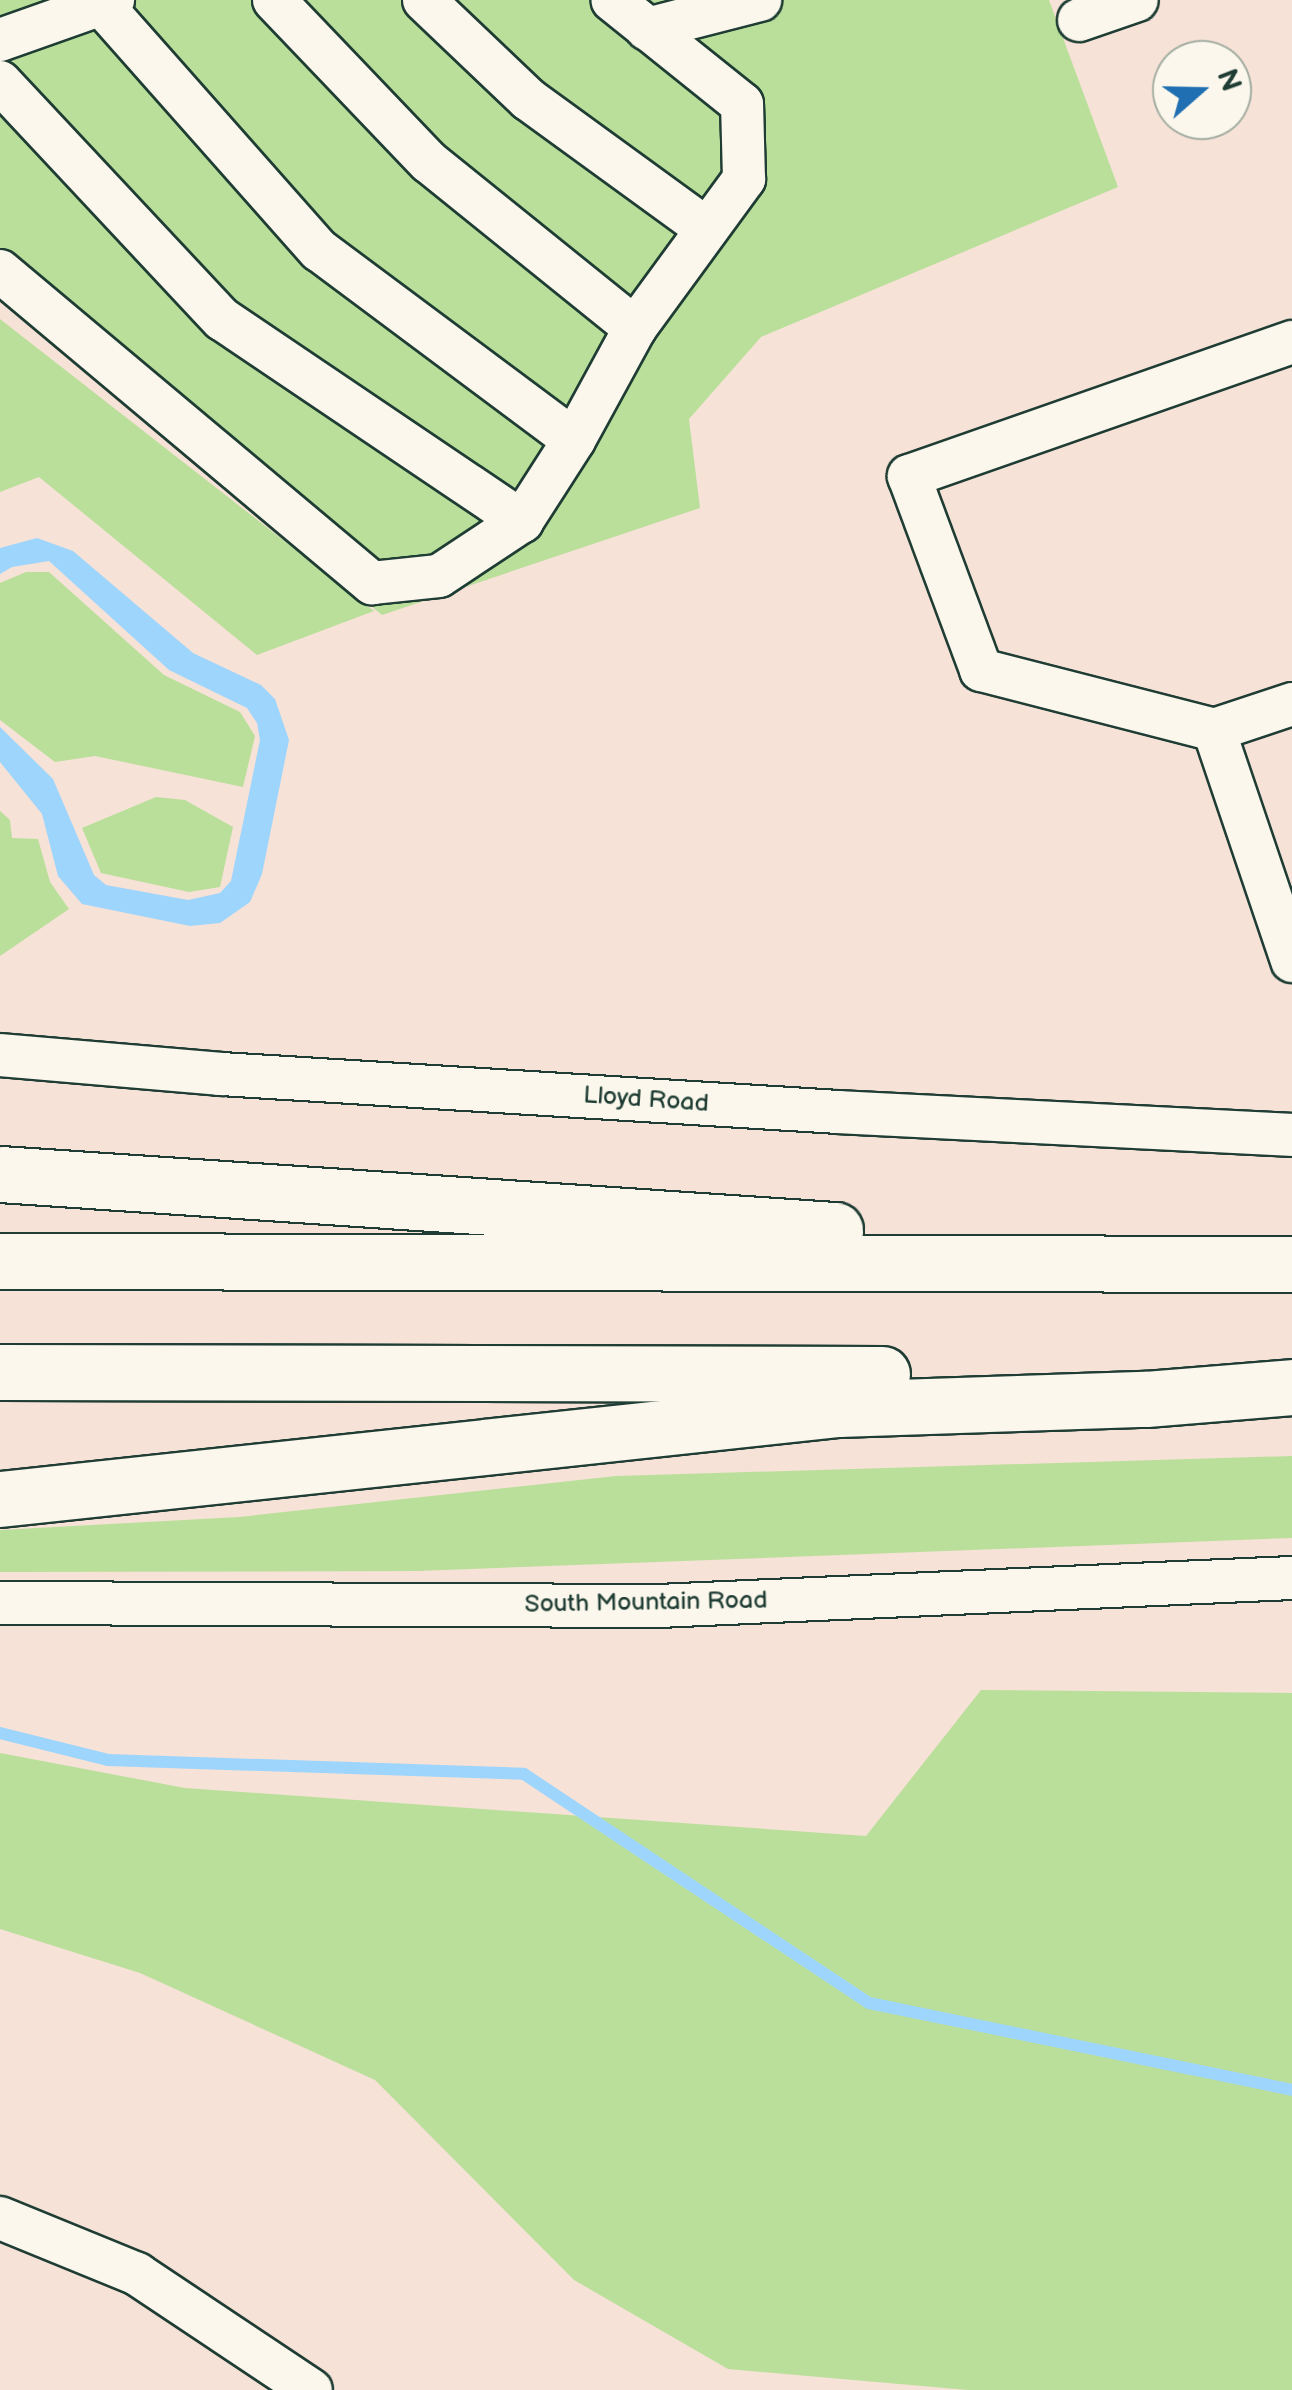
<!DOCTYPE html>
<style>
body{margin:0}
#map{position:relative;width:1292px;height:2390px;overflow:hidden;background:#f6e2d7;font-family:"Balsamiq Sans",sans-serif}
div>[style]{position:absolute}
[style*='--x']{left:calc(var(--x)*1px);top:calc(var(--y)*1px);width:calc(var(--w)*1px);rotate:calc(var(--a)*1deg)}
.green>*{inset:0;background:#badf9a}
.water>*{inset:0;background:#9ed5fd}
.stream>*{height:12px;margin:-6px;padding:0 6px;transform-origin:6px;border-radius:6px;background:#9ed5fd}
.roads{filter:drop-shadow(2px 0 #1f3d34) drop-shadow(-2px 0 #1f3d34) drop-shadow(0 2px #1f3d34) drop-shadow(0 -2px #1f3d34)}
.minor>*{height:42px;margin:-21px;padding:0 21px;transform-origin:21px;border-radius:21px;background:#fbf7ec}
.highway>*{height:55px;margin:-27.5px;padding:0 27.5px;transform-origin:27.5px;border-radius:27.5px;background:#fbf7ec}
span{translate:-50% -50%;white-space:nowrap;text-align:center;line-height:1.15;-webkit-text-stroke:8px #fbf7ec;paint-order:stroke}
.street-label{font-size:25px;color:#1f3d34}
.north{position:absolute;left:1152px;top:40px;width:100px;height:100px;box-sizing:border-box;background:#fbf7ec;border:2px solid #a3ada2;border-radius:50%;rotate:70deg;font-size:28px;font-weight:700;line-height:40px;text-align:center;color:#1f3d34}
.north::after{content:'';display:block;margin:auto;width:35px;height:45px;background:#1f6fb2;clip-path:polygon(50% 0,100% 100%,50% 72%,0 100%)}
</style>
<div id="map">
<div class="green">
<div style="clip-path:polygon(0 0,1049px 0,1118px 187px,761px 337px,689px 419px,700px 508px,382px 615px,0 301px)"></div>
<div style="clip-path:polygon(0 319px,374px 611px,257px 655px,39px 477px,0 492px)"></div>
<div style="clip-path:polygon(26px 572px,49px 572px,164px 675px,240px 712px,255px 736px,243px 787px,95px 756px,55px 762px,0 720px,0 583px)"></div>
<div style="clip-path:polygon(156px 797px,185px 800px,233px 827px,220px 887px,189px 892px,101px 873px,82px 828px)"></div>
<div style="clip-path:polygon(0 811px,10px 820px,12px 838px,38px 839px,50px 882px,69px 909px,0 956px)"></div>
<div style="clip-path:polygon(1292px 1456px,1292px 1538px,418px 1571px,0 1572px,0 1530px,239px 1517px,616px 1476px)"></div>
<div style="clip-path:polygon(981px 1690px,1292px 1693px,1292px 2390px,968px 2390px,728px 2369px,574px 2280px,375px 2080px,140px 1973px,0 1929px,0 1753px,185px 1788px,866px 1836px)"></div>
</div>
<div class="water">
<div style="clip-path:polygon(37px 538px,73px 551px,193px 653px,261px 685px,275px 699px,289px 740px,262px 874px,250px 902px,220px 923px,190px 926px,82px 904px,58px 876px,42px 814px,0 762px,0 727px,53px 779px,94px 875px,106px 885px,188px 900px,220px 893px,231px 881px,260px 740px,257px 723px,247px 708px,169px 670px,49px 561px,12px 567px,0 574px,0 548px)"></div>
</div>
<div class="stream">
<div style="--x:0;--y:1733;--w:111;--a:14"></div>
<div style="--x:108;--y:1760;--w:416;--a:1.9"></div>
<div style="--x:524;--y:1774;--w:414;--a:33.6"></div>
<div style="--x:869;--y:2003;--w:432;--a:11.6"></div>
</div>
<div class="roads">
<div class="minor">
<div style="--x:274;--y:0;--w:224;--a:46.3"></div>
<div style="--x:429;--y:162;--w:265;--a:38.9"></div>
<div style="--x:424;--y:0;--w:144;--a:43.6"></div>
<div style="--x:528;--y:99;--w:221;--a:36"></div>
<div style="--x:101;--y:4;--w:329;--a:48.5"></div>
<div style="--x:319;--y:250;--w:318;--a:36.7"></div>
<div style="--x:1079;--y:20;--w:61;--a:-19"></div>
<div style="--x:647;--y:29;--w:117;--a:-14.4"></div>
<div style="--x:0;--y:40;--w:120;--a:-19.5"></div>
<div style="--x:0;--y:82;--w:325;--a:46.9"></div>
<div style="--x:222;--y:319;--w:362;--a:34"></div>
<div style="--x:0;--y:271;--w:486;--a:40"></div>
<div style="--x:372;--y:583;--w:67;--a:-6"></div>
<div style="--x:439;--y:576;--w:100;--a:-33.5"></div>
<div style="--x:522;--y:521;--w:96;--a:-57.3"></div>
<div style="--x:574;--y:440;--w:128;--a:-61.4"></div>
<div style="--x:635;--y:328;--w:185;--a:-53.8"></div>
<div style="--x:744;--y:179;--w:75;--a:-91.5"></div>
<div style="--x:742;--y:104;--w:166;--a:-141.3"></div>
<div style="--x:1292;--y:342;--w:406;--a:160.7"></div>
<div style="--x:909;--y:476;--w:207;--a:69.6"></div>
<div style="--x:981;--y:670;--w:241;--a:14.4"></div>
<div style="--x:1214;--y:730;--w:82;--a:-18.4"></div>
<div style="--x:1214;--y:730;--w:244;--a:71.3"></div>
<div style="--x:0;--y:1055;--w:222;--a:4.9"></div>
<div style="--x:221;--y:1074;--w:618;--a:3.52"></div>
<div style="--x:838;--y:1112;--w:455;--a:2.9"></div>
<div style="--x:0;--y:1603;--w:658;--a:0.26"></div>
<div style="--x:658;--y:1606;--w:635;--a:-2.53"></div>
<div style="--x:0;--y:2218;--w:148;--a:22.2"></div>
<div style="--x:137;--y:2274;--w:209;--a:33.7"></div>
</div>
<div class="highway">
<div style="--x:0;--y:1174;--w:837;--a:3.84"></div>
<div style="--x:0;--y:1261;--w:1292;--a:0.13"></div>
<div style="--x:0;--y:1372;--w:882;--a:0.13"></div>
<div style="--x:0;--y:1499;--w:843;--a:-6.13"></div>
<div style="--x:838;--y:1409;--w:308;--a:-1.9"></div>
<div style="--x:1146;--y:1399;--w:146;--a:-4.7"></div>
</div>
</div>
<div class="street-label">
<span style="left:646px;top:1100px;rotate:4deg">Lloyd Road</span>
<span style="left:646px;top:1603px;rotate:-1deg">South Mountain Road</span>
</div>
<div class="north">N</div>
</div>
